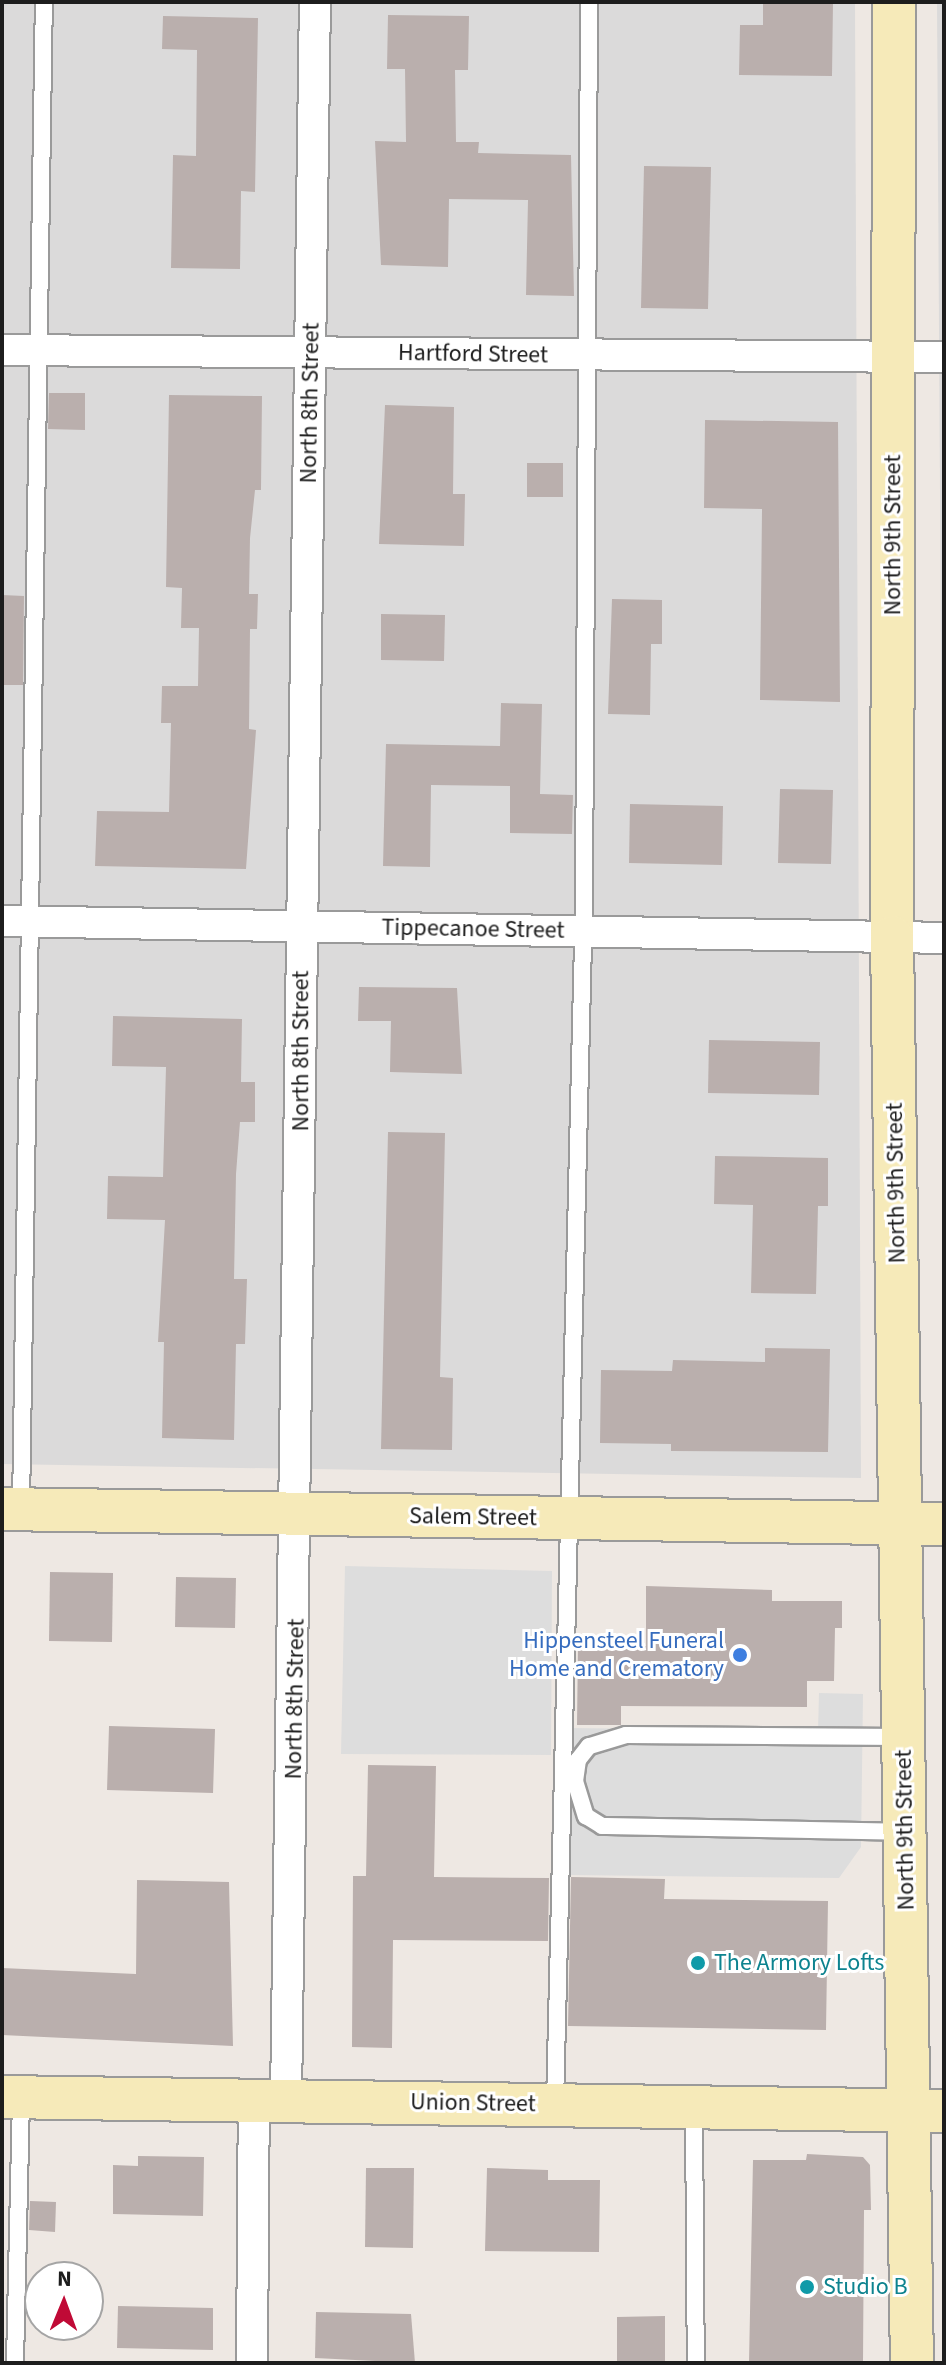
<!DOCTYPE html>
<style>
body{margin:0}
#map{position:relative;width:946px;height:2365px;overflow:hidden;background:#eee8e3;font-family:"Source Sans 3",sans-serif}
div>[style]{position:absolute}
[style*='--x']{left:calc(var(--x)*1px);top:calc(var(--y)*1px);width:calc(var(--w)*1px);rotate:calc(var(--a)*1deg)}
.residential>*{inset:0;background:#dbdada}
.parking>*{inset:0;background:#ddd}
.building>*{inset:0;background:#baafad}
.roads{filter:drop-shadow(2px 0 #9a9a9a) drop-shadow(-2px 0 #9a9a9a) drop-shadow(0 2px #9a9a9a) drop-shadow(0 -2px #9a9a9a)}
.lane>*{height:16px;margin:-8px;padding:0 8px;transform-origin:8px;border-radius:8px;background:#fff}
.street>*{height:30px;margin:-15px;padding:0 15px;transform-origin:15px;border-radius:15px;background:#fff}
.secondary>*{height:42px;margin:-21px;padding:0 21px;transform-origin:21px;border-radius:21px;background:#f6eab9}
.dots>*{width:22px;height:22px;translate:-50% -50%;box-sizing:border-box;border:4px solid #fff;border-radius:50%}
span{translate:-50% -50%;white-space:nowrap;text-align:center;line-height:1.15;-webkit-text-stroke:6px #fff;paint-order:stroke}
.street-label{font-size:24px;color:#1d1d1d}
.shop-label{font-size:24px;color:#366cbe}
.right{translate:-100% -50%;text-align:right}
.culture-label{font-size:24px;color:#0d838f}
.left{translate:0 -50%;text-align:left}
.frame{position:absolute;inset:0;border:4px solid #1d1d1d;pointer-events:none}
.north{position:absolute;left:24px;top:2261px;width:80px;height:80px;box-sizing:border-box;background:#fff;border:2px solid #a5a5a5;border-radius:50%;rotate:1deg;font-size:22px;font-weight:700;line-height:32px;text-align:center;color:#1d1d1d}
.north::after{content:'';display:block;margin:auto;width:28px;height:36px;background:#c00a36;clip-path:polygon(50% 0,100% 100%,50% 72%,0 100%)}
</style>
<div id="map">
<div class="residential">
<div style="clip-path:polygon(2px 2px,855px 2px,861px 1478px,2px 1464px)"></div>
<div style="clip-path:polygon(937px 2px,944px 2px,944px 1148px)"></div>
</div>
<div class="parking">
<div style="clip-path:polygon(345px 1566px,552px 1571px,551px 1755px,341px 1754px)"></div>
<div style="clip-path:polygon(819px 1693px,863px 1694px,861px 1847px,839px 1878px,567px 1875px,569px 1728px,818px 1731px)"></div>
</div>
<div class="building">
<div style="clip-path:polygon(763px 2px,833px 2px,832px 76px,739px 75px,740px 25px,763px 25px)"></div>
<div style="clip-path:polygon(388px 15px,469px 16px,468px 70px,455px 70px,456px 142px,479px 142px,478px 153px,571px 155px,574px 296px,526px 295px,528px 200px,449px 199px,448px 267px,381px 265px,375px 141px,406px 142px,405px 69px,387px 69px)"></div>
<div style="clip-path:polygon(163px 16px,258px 18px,255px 192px,241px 191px,240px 269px,171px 268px,173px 155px,196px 156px,197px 50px,162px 49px)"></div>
<div style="clip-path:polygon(644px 166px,711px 167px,708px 309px,641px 308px)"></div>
<div style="clip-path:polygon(49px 393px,85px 393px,85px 430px,48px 429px)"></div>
<div style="clip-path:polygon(169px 395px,262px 396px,261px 490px,255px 490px,250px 538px,249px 594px,258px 594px,257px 629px,250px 629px,249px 729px,256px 730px,246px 869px,95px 866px,97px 811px,169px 812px,171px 723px,161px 723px,162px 686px,198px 686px,199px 628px,181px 628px,182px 588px,166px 587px)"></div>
<div style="clip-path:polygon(385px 405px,454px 407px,453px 494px,465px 494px,464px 546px,379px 544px)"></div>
<div style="clip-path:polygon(705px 420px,838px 422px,840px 702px,760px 700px,762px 509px,704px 508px)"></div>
<div style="clip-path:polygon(527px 463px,563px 463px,563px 497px,527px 497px)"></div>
<div style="clip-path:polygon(2px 595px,24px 596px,23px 685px,2px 685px)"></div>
<div style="clip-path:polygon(612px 599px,662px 600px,662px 644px,651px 644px,650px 715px,608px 714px)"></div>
<div style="clip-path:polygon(381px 614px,445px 615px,444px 661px,381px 660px)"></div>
<div style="clip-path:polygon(501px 703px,542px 704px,540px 794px,573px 795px,572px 834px,510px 833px,510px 786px,431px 785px,430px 867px,383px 866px,386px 744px,500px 746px)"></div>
<div style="clip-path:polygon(780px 789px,833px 790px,831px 864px,778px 863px)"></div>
<div style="clip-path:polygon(630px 804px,723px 806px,722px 865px,629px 863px)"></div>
<div style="clip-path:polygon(359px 987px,457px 988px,462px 1074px,390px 1072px,391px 1021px,358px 1021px)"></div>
<div style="clip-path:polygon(113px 1016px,242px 1019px,241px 1082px,255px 1082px,255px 1122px,240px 1122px,236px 1174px,234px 1279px,247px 1279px,245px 1344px,236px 1344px,234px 1440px,162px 1438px,164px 1342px,158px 1342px,165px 1220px,107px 1219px,108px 1176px,163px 1177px,166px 1067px,112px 1066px)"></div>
<div style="clip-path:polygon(709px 1040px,820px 1042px,819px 1095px,708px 1093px)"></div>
<div style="clip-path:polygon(388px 1132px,445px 1133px,440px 1377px,453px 1378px,452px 1450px,381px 1449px)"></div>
<div style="clip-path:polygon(715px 1156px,828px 1158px,828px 1206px,818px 1206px,816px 1294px,751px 1293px,753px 1205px,714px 1204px)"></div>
<div style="clip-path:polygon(765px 1348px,830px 1349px,828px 1452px,671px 1451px,671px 1444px,600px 1443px,601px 1370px,672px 1371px,673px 1360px,765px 1362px)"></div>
<div style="clip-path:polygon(50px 1572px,113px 1573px,112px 1642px,49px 1641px)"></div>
<div style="clip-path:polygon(176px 1577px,236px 1578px,235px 1628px,175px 1627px)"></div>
<div style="clip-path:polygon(646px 1586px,772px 1590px,772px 1601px,842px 1601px,842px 1628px,835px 1628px,834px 1681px,807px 1681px,807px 1707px,621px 1706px,621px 1725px,577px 1725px,578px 1645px,646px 1646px)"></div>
<div style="clip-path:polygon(109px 1726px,215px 1729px,213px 1793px,107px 1790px)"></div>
<div style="clip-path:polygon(368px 1765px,436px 1766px,434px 1877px,549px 1878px,548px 1941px,393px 1940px,392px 2048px,352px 2047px,353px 1876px,366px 1876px)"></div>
<div style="clip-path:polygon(571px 1877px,665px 1879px,664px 1899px,828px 1901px,826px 2030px,568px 2026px)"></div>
<div style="clip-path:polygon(137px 1880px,229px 1882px,233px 2046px,2px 2035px,2px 1968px,136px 1974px)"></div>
<div style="clip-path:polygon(807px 2154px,863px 2157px,870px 2165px,871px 2210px,864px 2210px,863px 2363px,749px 2363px,753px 2160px,806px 2160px)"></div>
<div style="clip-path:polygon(138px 2156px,204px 2157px,203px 2216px,113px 2214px,113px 2165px,138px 2166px)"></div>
<div style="clip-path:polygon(366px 2168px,414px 2168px,413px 2248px,365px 2247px)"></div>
<div style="clip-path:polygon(487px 2168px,548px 2170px,548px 2180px,600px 2180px,599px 2252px,485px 2251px)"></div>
<div style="clip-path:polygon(30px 2201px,56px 2202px,55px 2232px,29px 2230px)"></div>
<div style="clip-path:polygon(118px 2306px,213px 2308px,213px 2350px,117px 2348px)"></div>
<div style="clip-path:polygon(316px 2312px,411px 2314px,415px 2363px,315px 2358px)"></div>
<div style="clip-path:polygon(665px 2316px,665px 2363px,617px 2363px,617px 2317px)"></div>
</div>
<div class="roads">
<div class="lane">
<div style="--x:21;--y:1508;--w:1506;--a:-89.13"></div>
<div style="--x:902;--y:1737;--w:276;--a:-179.6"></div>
<div style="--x:626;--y:1735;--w:39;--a:163"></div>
<div style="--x:589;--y:1746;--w:18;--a:128"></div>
<div style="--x:578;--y:1760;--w:21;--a:98"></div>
<div style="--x:575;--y:1781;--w:37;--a:73"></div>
<div style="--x:586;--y:1816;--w:19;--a:32"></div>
<div style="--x:602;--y:1826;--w:302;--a:1.1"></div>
<div style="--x:555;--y:2104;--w:1204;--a:-88.62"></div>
<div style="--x:584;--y:900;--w:898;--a:-89.68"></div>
<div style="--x:694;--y:2108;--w:255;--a:89.6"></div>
<div style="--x:15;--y:2363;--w:265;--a:-88.7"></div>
</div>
<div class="street">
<div style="--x:2;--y:350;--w:942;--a:0.43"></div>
<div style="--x:2;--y:921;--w:942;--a:1.03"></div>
<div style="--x:286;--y:2100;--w:2098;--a:-89.21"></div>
<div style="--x:252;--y:2363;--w:264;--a:-89.6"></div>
</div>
<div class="secondary">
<div style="--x:894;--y:2;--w:935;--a:90.12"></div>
<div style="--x:892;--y:937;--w:1426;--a:89.2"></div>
<div style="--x:2;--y:1509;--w:942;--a:0.91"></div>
<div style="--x:2;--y:2097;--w:942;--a:0.85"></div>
</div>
</div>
<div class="dots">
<div style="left:740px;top:1655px;background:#3f7fe0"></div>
<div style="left:698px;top:1963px;background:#0f9aa8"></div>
<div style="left:807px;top:2287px;background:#0f9aa8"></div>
</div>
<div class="street-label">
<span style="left:473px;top:354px;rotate:1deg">Hartford Street</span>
<span style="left:310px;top:403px;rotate:-89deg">North 8th Street</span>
<span style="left:893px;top:535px;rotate:-90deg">North 9th Street</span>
<span style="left:473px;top:929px;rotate:1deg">Tippecanoe Street</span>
<span style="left:301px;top:1051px;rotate:-90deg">North 8th Street</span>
<span style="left:896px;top:1183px;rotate:-91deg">North 9th Street</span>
<span style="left:473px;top:1517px;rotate:1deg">Salem Street</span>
<span style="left:295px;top:1699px;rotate:-89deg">North 8th Street</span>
<span style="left:905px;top:1830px;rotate:-91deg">North 9th Street</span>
<span style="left:473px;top:2103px;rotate:1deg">Union Street</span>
</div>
<div class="shop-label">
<span class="right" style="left:724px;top:1655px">Hippensteel Funeral<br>Home and Crematory</span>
</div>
<div class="culture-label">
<span class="left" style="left:714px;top:1963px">The Armory Lofts</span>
<span class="left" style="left:823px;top:2287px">Studio B</span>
</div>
<div class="frame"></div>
<div class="north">N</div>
</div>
